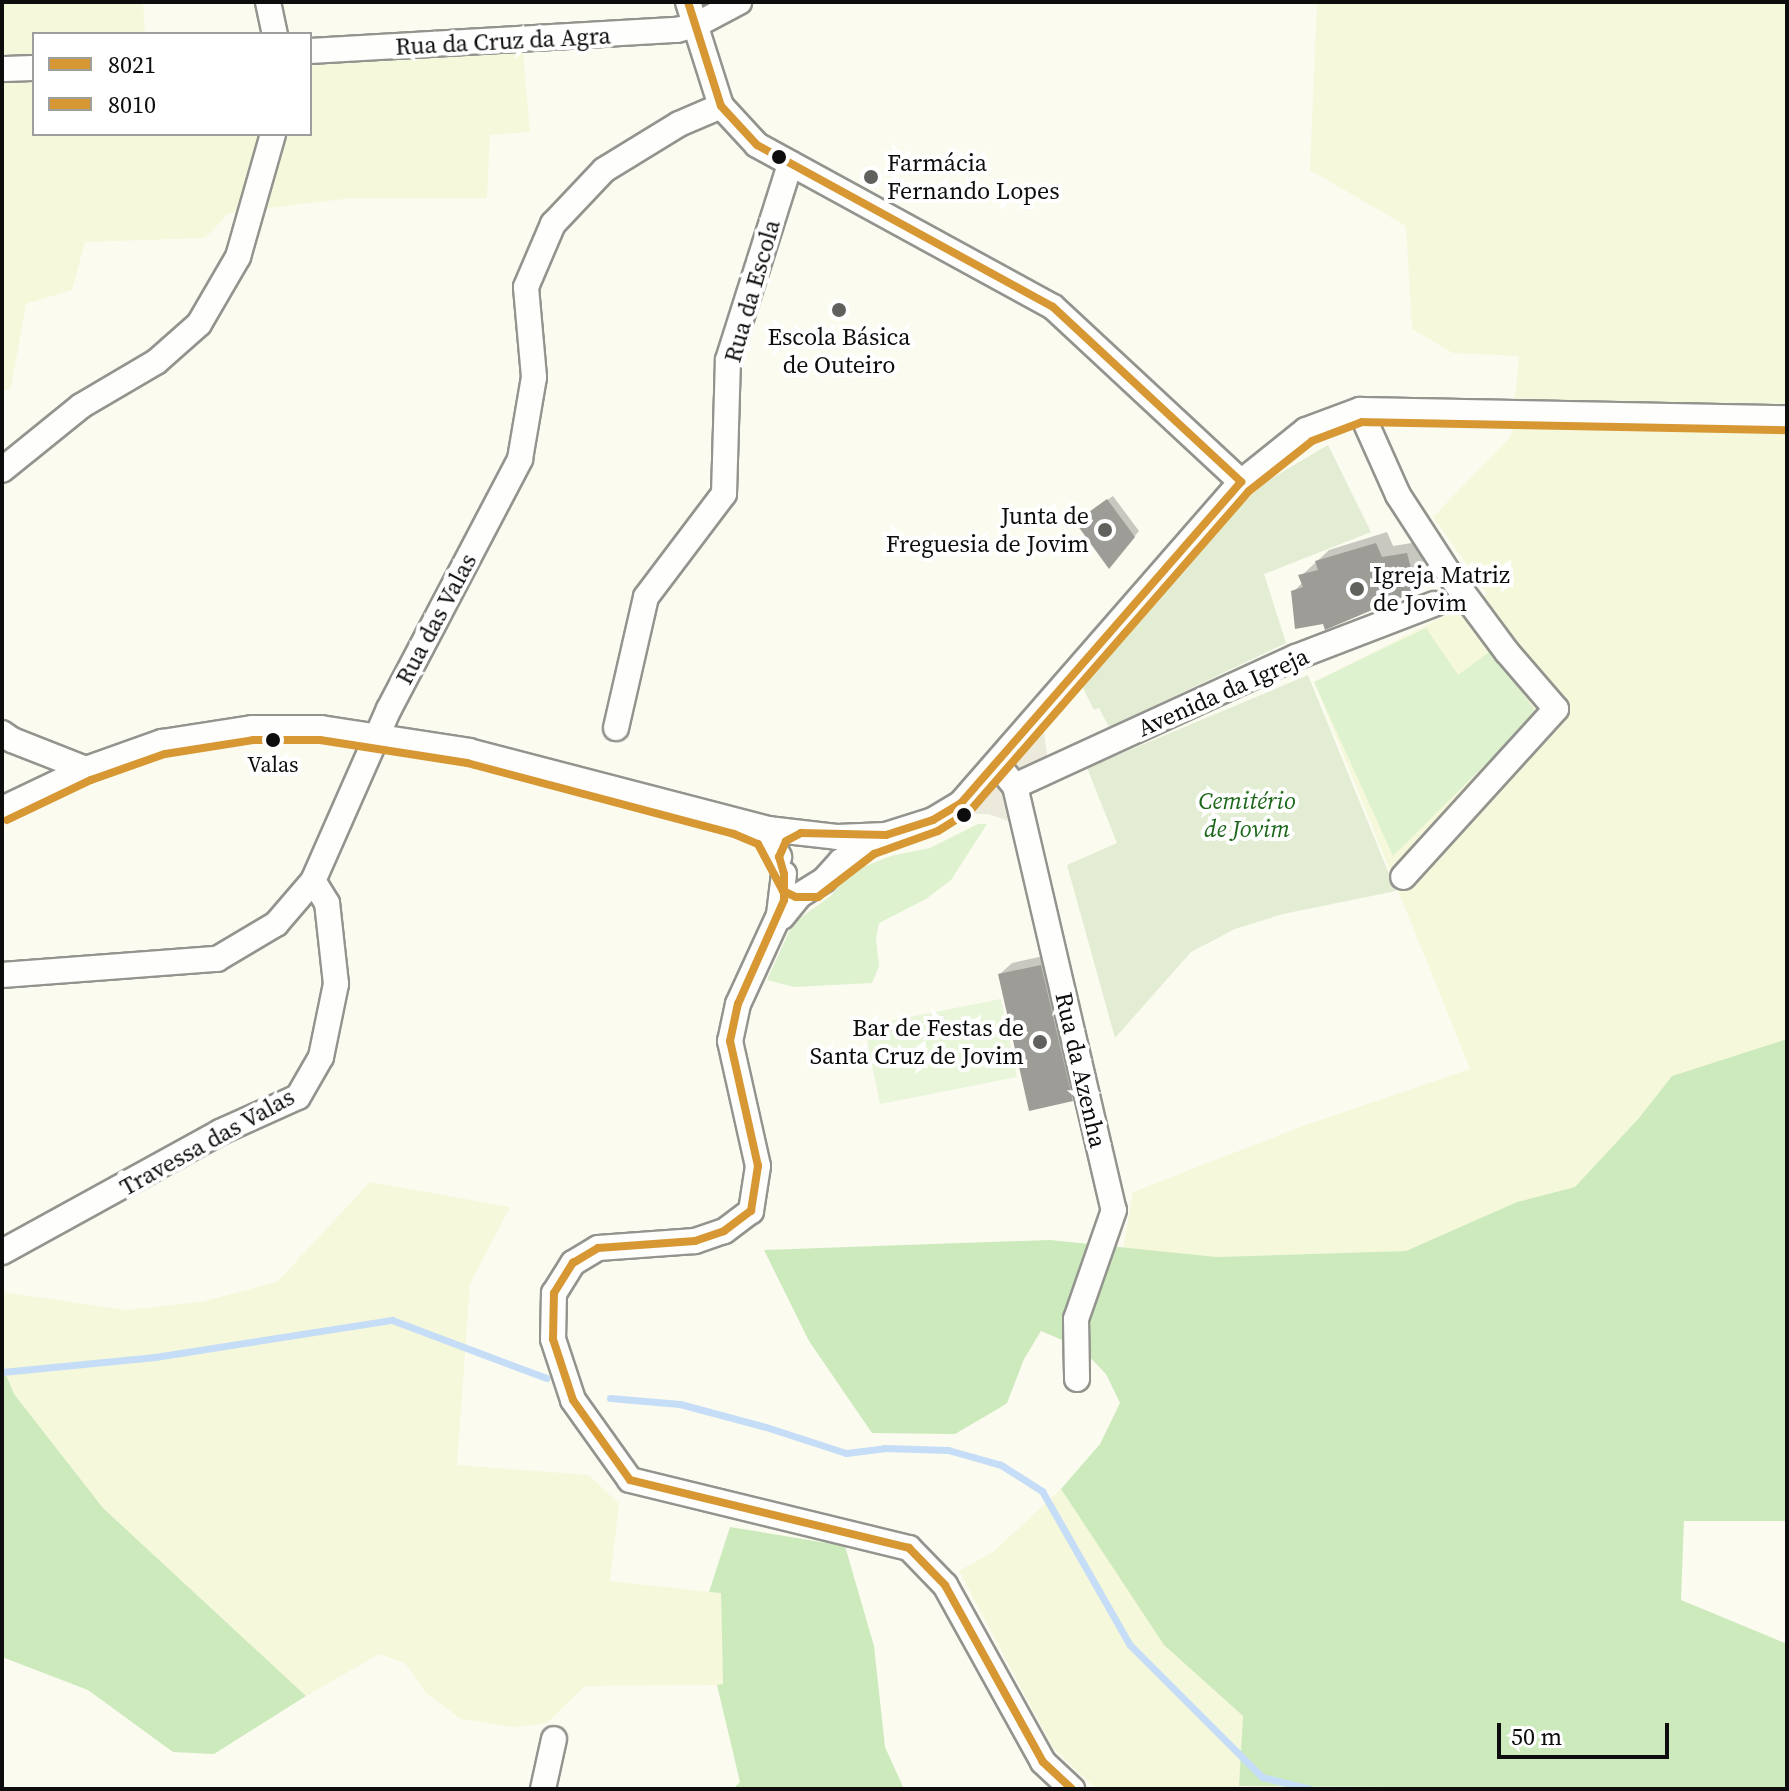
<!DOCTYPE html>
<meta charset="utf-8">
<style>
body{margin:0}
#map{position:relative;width:1789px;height:1791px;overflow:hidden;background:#fbfbf0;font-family:"Source Serif 4",serif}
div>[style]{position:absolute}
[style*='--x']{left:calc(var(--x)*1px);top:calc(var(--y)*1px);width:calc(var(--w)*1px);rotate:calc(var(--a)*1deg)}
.farmland>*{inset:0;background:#f6f8dc}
.green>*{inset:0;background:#def2cf}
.forest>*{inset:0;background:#cdeabd}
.cemetery>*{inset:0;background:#e3edd4}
.pitch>*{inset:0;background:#e9f6d9}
.plaza>*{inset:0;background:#ebeadb}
.shadow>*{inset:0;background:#0003}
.stream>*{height:7px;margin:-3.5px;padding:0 3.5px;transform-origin:3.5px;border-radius:3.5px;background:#c5ddf6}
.building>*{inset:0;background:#9e9c96}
.roads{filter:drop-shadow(2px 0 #94948f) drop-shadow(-2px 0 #94948f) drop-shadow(0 2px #94948f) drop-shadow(0 -2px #94948f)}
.minor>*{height:24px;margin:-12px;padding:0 12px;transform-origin:12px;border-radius:12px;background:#fefefd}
.bus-1>*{height:8px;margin:-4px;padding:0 4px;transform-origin:4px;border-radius:4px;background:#d79834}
.bus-2>*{height:8px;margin:-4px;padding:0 4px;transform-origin:4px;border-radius:4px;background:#d79834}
.dots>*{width:22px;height:22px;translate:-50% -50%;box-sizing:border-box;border:4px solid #fff;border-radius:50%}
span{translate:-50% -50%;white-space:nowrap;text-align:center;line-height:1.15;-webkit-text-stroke:8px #fff;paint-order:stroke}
.bus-label{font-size:22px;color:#0d0d0d}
.street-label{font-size:24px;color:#0d0d0d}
.poi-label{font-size:24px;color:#0d0d0d}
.left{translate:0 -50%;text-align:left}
.right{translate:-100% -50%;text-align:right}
.park-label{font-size:24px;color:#1c671a;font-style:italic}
.frame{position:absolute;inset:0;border:4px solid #0d0d0d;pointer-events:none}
.legend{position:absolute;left:32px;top:32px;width:280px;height:104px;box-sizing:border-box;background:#fff;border:2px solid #9e9e9e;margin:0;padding:10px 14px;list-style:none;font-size:24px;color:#0d0d0d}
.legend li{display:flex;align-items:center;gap:16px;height:40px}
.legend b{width:40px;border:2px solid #9e9e9e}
.scale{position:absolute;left:1497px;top:1723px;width:172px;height:36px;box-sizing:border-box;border:4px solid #0d0d0d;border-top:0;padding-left:10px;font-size:24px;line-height:28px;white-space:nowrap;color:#0d0d0d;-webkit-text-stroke:6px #fff;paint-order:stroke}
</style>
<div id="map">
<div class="farmland">
<div style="clip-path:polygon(2px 2px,143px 2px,145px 34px,34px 34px,34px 134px,310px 134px,310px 63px,523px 51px,530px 132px,490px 135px,487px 198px,352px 198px,229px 213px,205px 238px,85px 242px,72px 290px,26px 304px,11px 388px,2px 391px)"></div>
<div style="clip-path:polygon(1317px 2px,1787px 2px,1787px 1039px,1672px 1076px,1639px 1118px,1575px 1187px,1517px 1202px,1406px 1251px,1217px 1257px,1123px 1249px,1133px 1192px,1300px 1127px,1470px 1069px,1314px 682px,1488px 594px,1433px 517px,1511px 436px,1519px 356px,1453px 353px,1412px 329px,1406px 226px,1310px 170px)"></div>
<div style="clip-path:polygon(370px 1182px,510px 1207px,470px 1284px,457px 1465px,589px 1475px,619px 1504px,610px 1581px,721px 1593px,723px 1685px,585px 1686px,547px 1723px,515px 1727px,461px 1719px,426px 1693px,405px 1663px,379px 1654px,306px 1696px,103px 1508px,14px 1394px,2px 1365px,2px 1292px,126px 1310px,201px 1302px,277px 1282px)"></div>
<div style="clip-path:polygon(1061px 1489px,1164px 1645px,1243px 1716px,1239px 1786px,1249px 1789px,1096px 1789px,1053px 1748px,959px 1571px,993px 1552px)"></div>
</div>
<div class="green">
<div style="clip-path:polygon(1426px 628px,1458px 675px,1492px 650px,1537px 713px,1393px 856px,1314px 682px)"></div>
<div style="clip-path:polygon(978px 824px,987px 824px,951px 880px,926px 899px,879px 923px,876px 938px,879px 966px,872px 983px,794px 987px,767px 980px,793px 923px,832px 895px,842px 881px,860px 868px,891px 856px,930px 848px)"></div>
</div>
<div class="forest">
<div style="clip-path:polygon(1787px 1039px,1787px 1521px,1684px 1521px,1681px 1600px,1787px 1644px,1787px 1789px,1239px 1786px,1243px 1716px,1164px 1645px,1061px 1489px,1100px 1444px,1120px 1403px,1106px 1374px,1081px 1348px,1041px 1331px,1024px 1359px,1007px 1403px,1001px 1407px,955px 1434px,872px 1433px,809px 1341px,764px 1250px,1050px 1240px,1217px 1257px,1406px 1251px,1517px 1202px,1575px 1187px,1639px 1118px,1672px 1076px)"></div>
<div style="clip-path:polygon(2px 1365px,14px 1394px,103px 1508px,306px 1696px,214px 1754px,173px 1752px,88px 1690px,2px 1657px)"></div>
<div style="clip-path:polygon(730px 1527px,845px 1546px,874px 1646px,885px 1747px,904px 1789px,733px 1789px,740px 1782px,717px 1685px,723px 1684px,721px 1593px,709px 1592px)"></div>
</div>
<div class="cemetery">
<div style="clip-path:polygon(1328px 445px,1371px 532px,1264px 574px,1286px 643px,1109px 727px,1099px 708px,1094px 710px,1081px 684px,1222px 522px,1267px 481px)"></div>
<div style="clip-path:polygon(1308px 675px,1396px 891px,1283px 914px,1235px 929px,1191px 952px,1115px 1038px,1067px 865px,1117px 843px,1087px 768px)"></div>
</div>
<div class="pitch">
<div style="clip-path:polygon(1001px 999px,1017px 1077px,880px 1104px,864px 1026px)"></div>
</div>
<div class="plaza">
<div style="clip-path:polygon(1043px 724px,1047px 755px,1029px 800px,1012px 822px,988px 814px,968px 814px)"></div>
</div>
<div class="shadow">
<div style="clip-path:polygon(1113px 496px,1139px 531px,1114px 562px,1082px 518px)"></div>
<div style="clip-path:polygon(1387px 532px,1393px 546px,1418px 542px,1428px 578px,1416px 590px,1293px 592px,1303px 582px,1301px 576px,1329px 550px)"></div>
<div style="clip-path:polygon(1053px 954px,1084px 1088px,1072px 1099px,1000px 974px,1012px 963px)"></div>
</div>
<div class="stream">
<div style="--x:2;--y:1372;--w:154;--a:-5.6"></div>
<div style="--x:155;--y:1357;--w:240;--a:-8.9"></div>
<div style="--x:392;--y:1320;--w:165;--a:20.6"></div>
<div style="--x:610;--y:1398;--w:70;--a:4.9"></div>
<div style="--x:680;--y:1404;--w:89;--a:15"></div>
<div style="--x:766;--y:1427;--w:84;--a:18"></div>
<div style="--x:846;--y:1453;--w:38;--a:-7"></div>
<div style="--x:884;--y:1448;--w:64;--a:1.8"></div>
<div style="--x:948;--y:1450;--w:55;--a:15.8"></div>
<div style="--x:1001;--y:1465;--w:49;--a:32.4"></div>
<div style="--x:1042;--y:1491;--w:177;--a:60.3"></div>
<div style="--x:1130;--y:1645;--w:187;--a:45"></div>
<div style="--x:1262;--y:1777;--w:50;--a:13.8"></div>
</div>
<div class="building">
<div style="clip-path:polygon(1107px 499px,1135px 537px,1109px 569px,1075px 522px)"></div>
<div style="clip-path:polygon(1376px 543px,1382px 557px,1407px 553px,1417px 591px,1325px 630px,1323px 624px,1295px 629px,1291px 591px,1303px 587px,1298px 575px,1318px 570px,1315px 561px)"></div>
<div style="clip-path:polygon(1041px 965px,1073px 1101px,1029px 1111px,998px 974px)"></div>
</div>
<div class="roads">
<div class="minor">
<div style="--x:268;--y:2;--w:33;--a:78"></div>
<div style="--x:688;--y:2;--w:109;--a:72.4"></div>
<div style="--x:721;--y:106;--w:53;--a:47.3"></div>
<div style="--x:757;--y:145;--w:337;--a:28.7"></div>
<div style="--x:1053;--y:307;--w:257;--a:42.9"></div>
<div style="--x:310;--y:51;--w:368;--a:-3.3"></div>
<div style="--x:677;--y:30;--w:20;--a:-15"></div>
<div style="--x:696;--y:25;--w:49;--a:-28.1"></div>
<div style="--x:2;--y:69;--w:32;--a:-2"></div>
<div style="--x:1360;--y:410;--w:93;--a:65.9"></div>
<div style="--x:1398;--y:495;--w:99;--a:57"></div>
<div style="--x:1452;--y:578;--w:92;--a:53.4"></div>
<div style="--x:1507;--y:652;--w:75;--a:49.3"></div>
<div style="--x:1556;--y:709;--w:227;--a:132.3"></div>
<div style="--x:2;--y:470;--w:102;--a:-39"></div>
<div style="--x:81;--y:406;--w:87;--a:-30.4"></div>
<div style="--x:156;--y:362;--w:57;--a:-41.5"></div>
<div style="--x:199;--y:324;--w:78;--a:-59.8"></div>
<div style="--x:238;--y:257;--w:128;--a:-74.1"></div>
<div style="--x:616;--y:728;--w:134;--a:-77.1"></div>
<div style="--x:646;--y:597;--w:129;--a:-52.9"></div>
<div style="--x:724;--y:494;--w:134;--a:-88.3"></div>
<div style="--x:728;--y:360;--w:206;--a:-72.4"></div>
<div style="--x:2;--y:733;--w:12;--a:35"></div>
<div style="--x:12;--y:740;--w:79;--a:21.4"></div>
<div style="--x:997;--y:764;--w:28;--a:51"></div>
<div style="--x:1015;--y:786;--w:435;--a:76.9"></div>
<div style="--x:1114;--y:1210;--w:115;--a:109.2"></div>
<div style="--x:1076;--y:1319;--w:60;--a:89"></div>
<div style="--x:1015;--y:786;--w:309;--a:-24.7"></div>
<div style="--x:1296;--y:657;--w:148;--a:-21"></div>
<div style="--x:2;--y:809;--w:93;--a:-25.5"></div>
<div style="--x:86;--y:769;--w:81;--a:-19.6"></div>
<div style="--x:162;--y:742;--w:91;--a:-8.8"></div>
<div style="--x:252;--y:728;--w:69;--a:0"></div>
<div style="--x:321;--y:728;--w:150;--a:8.8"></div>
<div style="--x:469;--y:751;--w:309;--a:14.6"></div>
<div style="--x:768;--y:829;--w:69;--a:6.6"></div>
<div style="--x:837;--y:837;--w:49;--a:-2.3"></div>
<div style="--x:886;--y:835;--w:49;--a:-17.7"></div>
<div style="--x:933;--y:820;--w:33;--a:-31"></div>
<div style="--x:961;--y:803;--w:426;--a:-48.9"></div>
<div style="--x:1241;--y:482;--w:83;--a:-38.7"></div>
<div style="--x:1306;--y:430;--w:58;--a:-20.3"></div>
<div style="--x:1360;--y:410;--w:427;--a:1.1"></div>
<div style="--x:752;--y:827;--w:17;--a:25"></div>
<div style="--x:767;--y:834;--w:26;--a:62"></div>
<div style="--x:784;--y:874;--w:41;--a:97"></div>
<div style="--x:779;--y:915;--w:98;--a:114.7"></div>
<div style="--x:738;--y:1004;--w:38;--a:102"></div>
<div style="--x:730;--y:1041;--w:128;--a:77.4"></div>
<div style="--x:758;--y:1166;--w:46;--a:98.8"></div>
<div style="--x:751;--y:1211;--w:34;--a:143"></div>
<div style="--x:724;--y:1231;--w:31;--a:161"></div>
<div style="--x:695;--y:1241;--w:97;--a:175.9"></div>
<div style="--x:598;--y:1248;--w:29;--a:149"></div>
<div style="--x:573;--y:1263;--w:36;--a:122"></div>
<div style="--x:554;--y:1293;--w:46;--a:91.2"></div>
<div style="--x:553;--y:1339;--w:64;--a:71.8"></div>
<div style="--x:573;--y:1400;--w:98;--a:54.5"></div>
<div style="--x:630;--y:1480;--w:287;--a:13.7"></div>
<div style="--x:909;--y:1548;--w:52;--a:45.8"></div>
<div style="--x:945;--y:1585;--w:202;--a:61"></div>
<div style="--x:1043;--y:1762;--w:40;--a:43"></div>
<div style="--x:782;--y:917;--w:28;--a:-51"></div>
<div style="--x:800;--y:895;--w:28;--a:-32"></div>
<div style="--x:824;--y:880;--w:25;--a:-48"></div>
<div style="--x:841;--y:861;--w:44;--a:-31.2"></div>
<div style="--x:2;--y:975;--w:216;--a:-4.3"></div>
<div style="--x:217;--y:959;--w:69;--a:-30.7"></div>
<div style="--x:276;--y:924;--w:57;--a:-49.3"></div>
<div style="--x:313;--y:881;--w:188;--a:-66.2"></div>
<div style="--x:389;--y:709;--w:282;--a:-62.3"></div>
<div style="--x:520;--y:459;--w:83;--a:-80.3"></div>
<div style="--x:534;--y:377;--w:90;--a:-95.1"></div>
<div style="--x:526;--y:287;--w:69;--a:-66.8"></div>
<div style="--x:553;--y:224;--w:74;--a:-46.6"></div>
<div style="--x:604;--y:170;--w:88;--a:-31.5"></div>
<div style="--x:679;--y:124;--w:46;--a:-23.2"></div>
<div style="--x:2;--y:1252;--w:249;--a:-28.8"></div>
<div style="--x:220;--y:1132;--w:85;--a:-24.2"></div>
<div style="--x:298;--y:1097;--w:46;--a:-60.1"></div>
<div style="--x:321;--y:1057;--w:75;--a:-78.4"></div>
<div style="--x:336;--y:984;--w:81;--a:-96.3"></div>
<div style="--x:327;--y:903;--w:26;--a:-122"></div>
<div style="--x:543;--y:1789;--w:51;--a:-77.6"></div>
</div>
</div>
<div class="bus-1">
<div style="--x:688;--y:2;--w:109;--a:72.4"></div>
<div style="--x:721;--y:106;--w:53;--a:47.3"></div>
<div style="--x:757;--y:145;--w:337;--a:28.7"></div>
<div style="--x:1053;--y:307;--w:257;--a:42.9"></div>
<div style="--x:1072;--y:1789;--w:40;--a:-137"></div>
<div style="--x:1043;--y:1762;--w:202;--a:-119"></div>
<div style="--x:945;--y:1585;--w:52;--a:-134.2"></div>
<div style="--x:909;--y:1548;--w:287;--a:-166.3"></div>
<div style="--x:630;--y:1480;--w:98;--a:-125.5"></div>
<div style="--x:573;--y:1400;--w:64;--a:-108.2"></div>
<div style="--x:553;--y:1339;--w:46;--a:-88.8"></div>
<div style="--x:554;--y:1293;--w:36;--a:-58"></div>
<div style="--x:573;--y:1263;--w:29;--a:-31"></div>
<div style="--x:598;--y:1248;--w:97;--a:-4.1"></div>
<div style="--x:695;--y:1241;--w:31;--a:-19"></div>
<div style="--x:724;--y:1231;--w:34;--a:-37"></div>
<div style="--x:751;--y:1211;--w:46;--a:-81.2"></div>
<div style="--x:758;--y:1166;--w:128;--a:-102.6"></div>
<div style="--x:730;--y:1041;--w:38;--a:-78"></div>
<div style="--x:738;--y:1004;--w:114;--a:-66.1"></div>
<div style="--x:784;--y:900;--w:26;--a:-90"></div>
<div style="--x:784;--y:874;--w:18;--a:-106"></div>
<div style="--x:779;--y:857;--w:17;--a:-66"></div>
<div style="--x:786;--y:841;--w:17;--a:-28"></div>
<div style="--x:801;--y:833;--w:85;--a:1.3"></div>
<div style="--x:886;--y:835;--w:49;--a:-17.7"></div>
<div style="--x:933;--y:820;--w:33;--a:-31"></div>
<div style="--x:961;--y:803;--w:426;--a:-48.9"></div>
</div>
<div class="bus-2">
<div style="--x:7;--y:820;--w:93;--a:-25.5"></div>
<div style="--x:91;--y:780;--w:78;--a:-19.4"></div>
<div style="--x:165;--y:754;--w:89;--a:-9"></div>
<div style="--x:253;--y:740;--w:67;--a:0"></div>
<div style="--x:320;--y:740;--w:149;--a:8.9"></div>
<div style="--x:467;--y:763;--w:276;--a:14.9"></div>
<div style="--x:734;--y:834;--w:26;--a:23"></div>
<div style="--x:758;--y:844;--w:53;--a:62"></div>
<div style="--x:783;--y:891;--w:14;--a:25"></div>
<div style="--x:796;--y:897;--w:22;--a:0"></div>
<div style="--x:818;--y:897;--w:71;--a:-37.5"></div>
<div style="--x:874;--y:854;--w:68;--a:-19.8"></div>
<div style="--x:938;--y:831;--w:36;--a:-32"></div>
<div style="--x:969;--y:812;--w:426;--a:-48.9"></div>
<div style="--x:1249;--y:491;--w:80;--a:-38.4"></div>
<div style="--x:1312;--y:441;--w:53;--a:-20.8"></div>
<div style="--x:1362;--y:422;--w:425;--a:1.1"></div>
</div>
<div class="dots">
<div style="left:779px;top:157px;background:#0d0d0d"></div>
<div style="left:871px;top:177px;background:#60605c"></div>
<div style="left:839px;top:310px;background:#60605c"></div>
<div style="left:1105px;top:530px;background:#60605c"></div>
<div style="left:1357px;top:589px;background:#60605c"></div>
<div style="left:273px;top:740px;background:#0d0d0d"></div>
<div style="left:964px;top:815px;background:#0d0d0d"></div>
<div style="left:1040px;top:1042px;background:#60605c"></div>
</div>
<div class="bus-label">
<span style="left:273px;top:765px">Valas</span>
</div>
<div class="street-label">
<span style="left:503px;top:41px;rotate:-3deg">Rua da Cruz da Agra</span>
<span style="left:752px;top:291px;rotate:-74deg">Rua da Escola</span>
<span style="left:436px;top:619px;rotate:-62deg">Rua das Valas</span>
<span style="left:1223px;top:692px;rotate:-24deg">Avenida da Igreja</span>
<span style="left:1081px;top:1070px;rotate:77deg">Rua da Azenha</span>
<span style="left:207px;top:1142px;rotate:-29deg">Travessa das Valas</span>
</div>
<div class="poi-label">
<span class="left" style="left:887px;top:177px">Farmácia<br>Fernando Lopes</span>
<span style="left:839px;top:351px">Escola Básica<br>de Outeiro</span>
<span class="right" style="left:1089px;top:530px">Junta de<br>Freguesia de Jovim</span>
<span class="left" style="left:1373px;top:589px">Igreja Matriz<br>de Jovim</span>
<span class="right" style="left:1024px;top:1042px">Bar de Festas de<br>Santa Cruz de Jovim</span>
</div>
<div class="park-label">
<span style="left:1247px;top:815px">Cemitério<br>de Jovim</span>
</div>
<div class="frame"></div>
<ul class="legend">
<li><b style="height:10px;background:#d79834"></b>8021</li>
<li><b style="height:10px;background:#d79834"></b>8010</li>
</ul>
<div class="scale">50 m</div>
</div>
